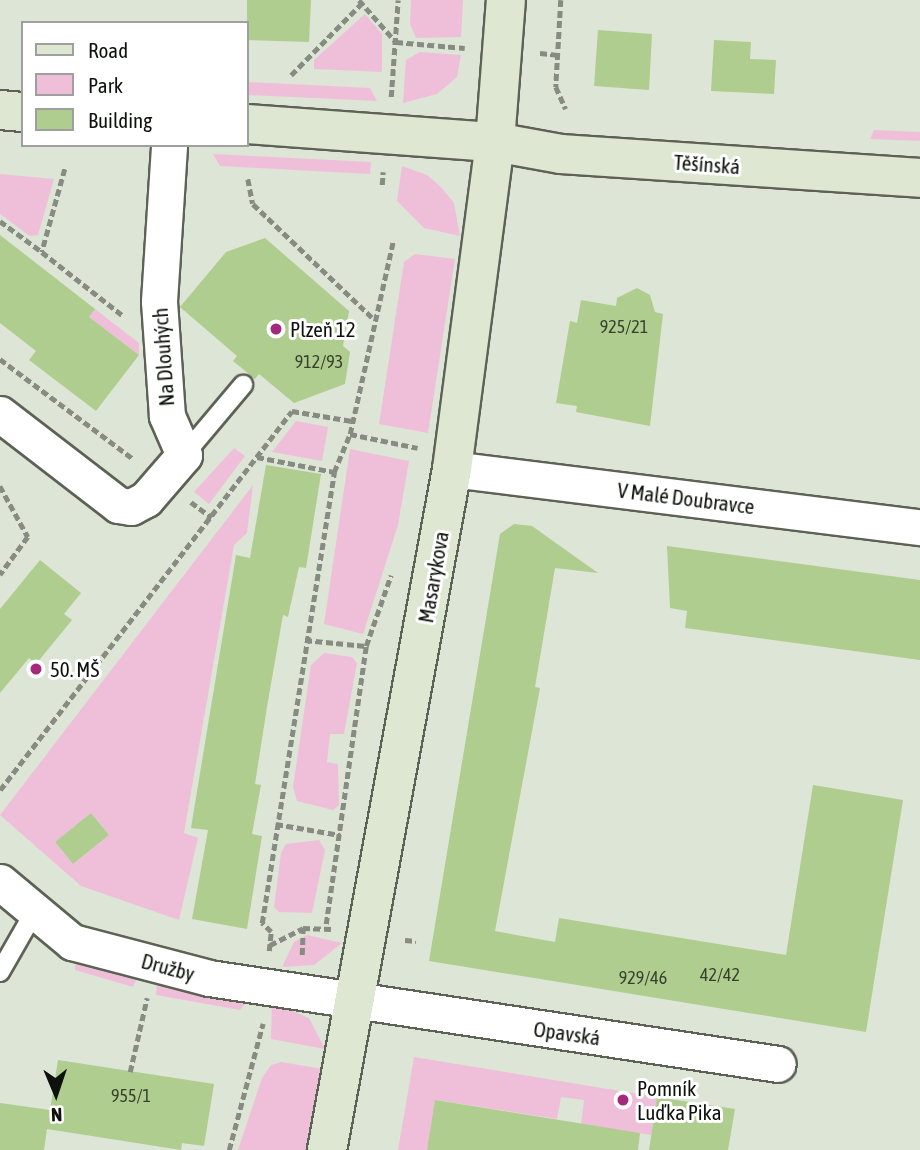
<!DOCTYPE html>
<meta charset="utf-8">
<style>
body{margin:0}
#map{position:relative;width:920px;height:1150px;overflow:hidden;background:#dde5d6;font-family:"Asap Condensed",sans-serif}
div>[style]{position:absolute}
[style*='--x']{left:calc(var(--x)*1px);top:calc(var(--y)*1px);width:calc(var(--w)*1px);rotate:calc(var(--a)*1deg)}
.green>*{inset:0;background:#efbfda}
.building>*{inset:0;background:#afcd8f}
.path>*{height:4.5px;margin-top:-2.25px;transform-origin:0;background:repeating-linear-gradient(90deg,#868c81 0 7px,transparent 0 10.5px)}
.roads{filter:drop-shadow(2px 0 #5c6255) drop-shadow(-2px 0 #5c6255) drop-shadow(0 2px #5c6255) drop-shadow(0 -2px #5c6255)}
.lane>*{height:18px;margin:-9px;padding:0 9px;transform-origin:9px;border-radius:9px;background:#fff}
.street>*{height:35px;margin:-17.5px;padding:0 17.5px;transform-origin:17.5px;border-radius:17.5px;background:#fff}
.secondary>*{height:38px;margin:-19px;padding:0 19px;transform-origin:19px;border-radius:19px;background:#dde7d1}
.dots>*{width:19px;height:19px;translate:-50% -50%;box-sizing:border-box;border:4px solid #fff;border-radius:50%}
span{translate:-50% -50%;white-space:nowrap;text-align:center;line-height:1.15;-webkit-text-stroke:6px #fff;paint-order:stroke}
.number-label{font-size:18px;color:#36402d}
.number-label span{-webkit-text-stroke-width:0}
.street-label{font-size:21px;color:#0e110c}
.poi-label{font-size:21px;color:#0e110c}
.left{translate:0 -50%;text-align:left}
.legend{position:absolute;left:21px;top:21px;width:228px;height:126px;box-sizing:border-box;background:#fff;border:2px solid #9fa09e;margin:0;padding:9px 12px;list-style:none;font-size:21px;color:#0e110c}
.legend li{display:flex;align-items:center;gap:14px;height:35px}
.legend b{width:35px;border:2px solid #9fa09e}
.north{position:absolute;left:21px;top:1059px;width:70px;height:70px;-webkit-text-stroke:5px #fff;paint-order:stroke;rotate:178deg;font-size:19px;font-weight:700;line-height:28px;text-align:center;color:#0e110c}
.north::after{content:'';display:block;margin:auto;width:24px;height:32px;background:#0e110c;clip-path:polygon(50% 0,100% 100%,50% 72%,0 100%)}
</style>
<div id="map">
<div class="green">
<div style="clip-path:polygon(411px 0,463px 0,461px 37px,416px 38px,410px 24px)"></div>
<div style="clip-path:polygon(365px 14px,382px 34px,382px 72px,314px 69px,314px 60px)"></div>
<div style="clip-path:polygon(420px 52px,461px 55px,457px 77px,437px 94px,403px 103px,406px 60px)"></div>
<div style="clip-path:polygon(247px 82px,370px 88px,377px 101px,247px 95px)"></div>
<div style="clip-path:polygon(874px 130px,920px 132px,920px 141px,870px 139px)"></div>
<div style="clip-path:polygon(213px 154px,371px 162px,370px 174px,220px 166px)"></div>
<div style="clip-path:polygon(402px 166px,427px 175px,440px 186px,454px 203px,460px 236px,424px 228px,397px 201px)"></div>
<div style="clip-path:polygon(0 174px,54px 179px,38px 235px,30px 236px,0 214px)"></div>
<div style="clip-path:polygon(415px 254px,455px 259px,428px 433px,379px 424px,404px 262px)"></div>
<div style="clip-path:polygon(95px 309px,139px 343px,139px 355px,89px 317px)"></div>
<div style="clip-path:polygon(296px 421px,328px 427px,322px 461px,272px 452px)"></div>
<div style="clip-path:polygon(234px 448px,245px 456px,209px 504px,194px 492px)"></div>
<div style="clip-path:polygon(350px 449px,409px 461px,398px 525px,363px 634px,324px 624px)"></div>
<div style="clip-path:polygon(evenodd,253px 485px,247px 533px,234px 545px,184px 833px,198px 838px,179px 920px,81px 886px,0 815px,253px 485px,91px 813px,109px 835px,73px 864px,55px 842px,91px 813px)"></div>
<div style="clip-path:polygon(324px 653px,352px 657px,357px 663px,344px 734px,330px 734px,327px 762px,338px 764px,339px 805px,333px 810px,297px 801px,293px 787px,311px 665px)"></div>
<div style="clip-path:polygon(319px 840px,325px 850px,312px 913px,279px 912px,274px 907px,281px 853px,286px 844px)"></div>
<div style="clip-path:polygon(307px 935px,342px 943px,314px 965px,282px 967px,294px 942px)"></div>
<div style="clip-path:polygon(76px 956px,137px 978px,133px 987px,75px 970px)"></div>
<div style="clip-path:polygon(157px 982px,249px 999px,240px 1010px,156px 995px)"></div>
<div style="clip-path:polygon(272px 1002px,309px 1018px,325px 1049px,271px 1039px)"></div>
<div style="clip-path:polygon(414px 1057px,657px 1097px,651px 1135px,581px 1124px,584px 1100px,561px 1097px,557px 1119px,436px 1100px,427px 1150px,398px 1150px)"></div>
<div style="clip-path:polygon(281px 1062px,323px 1069px,308px 1150px,238px 1150px,262px 1078px,271px 1065px)"></div>
</div>
<div class="building">
<div style="clip-path:polygon(247px 0,311px 0,309px 42px,247px 40px)"></div>
<div style="clip-path:polygon(598px 30px,652px 34px,649px 90px,594px 86px)"></div>
<div style="clip-path:polygon(714px 40px,751px 42px,750px 59px,776px 60px,774px 94px,711px 91px)"></div>
<div style="clip-path:polygon(0 235px,95px 309px,89px 317px,139px 355px,96px 411px,29px 360px,36px 351px,0 323px)"></div>
<div style="clip-path:polygon(265px 238px,349px 311px,343px 346px,350px 352px,345px 384px,294px 403px,259px 374px,255px 379px,233px 361px,237px 356px,180px 307px,226px 252px)"></div>
<div style="clip-path:polygon(637px 288px,650px 295px,655px 312px,663px 314px,650px 426px,576px 412px,577px 406px,556px 403px,570px 321px,577px 323px,581px 300px,616px 306px,617px 298px)"></div>
<div style="clip-path:polygon(266px 465px,321px 474px,306px 568px,299px 567px,288px 617px,283px 615px,267px 707px,255px 784px,261px 785px,252px 834px,262px 836px,247px 929px,192px 919px,208px 830px,191px 828px,236px 555px,250px 558px)"></div>
<div style="clip-path:polygon(514px 524px,532px 526px,598px 573px,555px 568px,535px 687px,540px 688px,495px 931px,555px 942px,559px 918px,786px 955px,813px 785px,903px 800px,866px 1032px,429px 961px,500px 534px)"></div>
<div style="clip-path:polygon(667px 546px,920px 580px,920px 660px,685px 628px,687px 611px,670px 608px)"></div>
<div style="clip-path:polygon(40px 560px,81px 593px,64px 614px,72px 620px,36px 664px,29px 658px,0 693px,0 609px)"></div>
<div style="clip-path:polygon(91px 813px,109px 835px,73px 864px,55px 842px)"></div>
<div style="clip-path:polygon(58px 1060px,214px 1084px,204px 1146px,182px 1143px,181px 1150px,47px 1129px,44px 1150px,0 1150px,0 1103px,50px 1110px)"></div>
<div style="clip-path:polygon(657px 1097px,735px 1109px,728px 1150px,649px 1150px)"></div>
<div style="clip-path:polygon(435px 1100px,640px 1133px,638px 1150px,427px 1150px)"></div>
</div>
<div class="path">
<div style="--x:359;--y:0;--w:56;--a:48.6"></div>
<div style="--x:396;--y:42;--w:69;--a:5"></div>
<div style="--x:561;--y:0;--w:87;--a:93.3"></div>
<div style="--x:556;--y:87;--w:24;--a:66"></div>
<div style="--x:540;--y:53;--w:18;--a:6"></div>
<div style="--x:291;--y:75;--w:101;--a:-45.4"></div>
<div style="--x:391;--y:97;--w:97;--a:-85.9"></div>
<div style="--x:65;--y:169;--w:86;--a:105.5"></div>
<div style="--x:42;--y:252;--w:102;--a:38.2"></div>
<div style="--x:248;--y:179;--w:25;--a:79"></div>
<div style="--x:253;--y:204;--w:168;--a:43.6"></div>
<div style="--x:382;--y:185;--w:13;--a:-86"></div>
<div style="--x:0;--y:221;--w:52;--a:36.4"></div>
<div style="--x:0;--y:359;--w:166;--a:36.9"></div>
<div style="--x:350;--y:434;--w:69;--a:11.6"></div>
<div style="--x:257;--y:457;--w:78;--a:11"></div>
<div style="--x:0;--y:486;--w:58;--a:61.2"></div>
<div style="--x:28;--y:537;--w:47;--a:126.4"></div>
<div style="--x:191;--y:502;--w:26;--a:37"></div>
<div style="--x:305;--y:640;--w:61;--a:5.6"></div>
<div style="--x:0;--y:790;--w:478;--a:-52.4"></div>
<div style="--x:292;--y:411;--w:61;--a:9.5"></div>
<div style="--x:276;--y:824;--w:65;--a:9.8"></div>
<div style="--x:326;--y:924;--w:281;--a:-81.8"></div>
<div style="--x:366;--y:646;--w:75;--a:-70.6"></div>
<div style="--x:405;--y:940;--w:11;--a:5"></div>
<div style="--x:270;--y:945;--w:37;--a:-27"></div>
<div style="--x:303;--y:928;--w:28;--a:2"></div>
<div style="--x:269;--y:951;--w:19;--a:-84"></div>
<div style="--x:271;--y:932;--w:13;--a:-135"></div>
<div style="--x:262;--y:923;--w:457;--a:-80.9"></div>
<div style="--x:334;--y:472;--w:41;--a:-67.2"></div>
<div style="--x:350;--y:434;--w:197;--a:-77.4"></div>
<div style="--x:302;--y:955;--w:27;--a:-88"></div>
<div style="--x:130;--y:1072;--w:76;--a:-77.1"></div>
<div style="--x:229;--y:1150;--w:131;--a:-75"></div>
</div>
<div class="roads">
<div class="lane">
<div style="--x:184;--y:455;--w:92;--a:-49.9"></div>
<div style="--x:0;--y:972;--w:70;--a:-60.2"></div>
</div>
<div class="street">
<div style="--x:0;--y:414;--w:149;--a:37.6"></div>
<div style="--x:118;--y:505;--w:13;--a:9"></div>
<div style="--x:131;--y:507;--w:17;--a:-28"></div>
<div style="--x:146;--y:499;--w:58;--a:-49.2"></div>
<div style="--x:184;--y:455;--w:43;--a:-113.6"></div>
<div style="--x:167;--y:416;--w:115;--a:-94"></div>
<div style="--x:159;--y:301;--w:156;--a:-86.3"></div>
<div style="--x:452;--y:469;--w:472;--a:7.1"></div>
<div style="--x:0;--y:882;--w:94;--a:39.8"></div>
<div style="--x:72;--y:942;--w:142;--a:14.7"></div>
<div style="--x:209;--y:978;--w:575;--a:8.59"></div>
</div>
<div class="secondary">
<div style="--x:0;--y:110;--w:23;--a:5"></div>
<div style="--x:247;--y:124;--w:249;--a:4.2"></div>
<div style="--x:495;--y:142;--w:67;--a:10.3"></div>
<div style="--x:561;--y:154;--w:360;--a:3.8"></div>
<div style="--x:327;--y:1150;--w:692;--a:-79.6"></div>
<div style="--x:452;--y:469;--w:330;--a:-82.5"></div>
<div style="--x:495;--y:142;--w:142;--a:-85.6"></div>
</div>
</div>
<div class="dots">
<div style="left:276px;top:329px;background:#a4297d"></div>
<div style="left:36px;top:669px;background:#a4297d"></div>
<div style="left:623px;top:1100px;background:#a4297d"></div>
</div>
<div class="number-label">
<span style="left:624px;top:327px">925/21</span>
<span style="left:319px;top:362px">912/93</span>
<span style="left:720px;top:975px">42/42</span>
<span style="left:643px;top:978px">929/46</span>
<span style="left:131px;top:1096px">955/1</span>
</div>
<div class="street-label">
<span style="left:707px;top:164px;rotate:4deg">Těšínská</span>
<span style="left:163px;top:357px;rotate:-94deg">Na Dlouhých</span>
<span style="left:686px;top:498px;rotate:7deg">V Malé Doubravce</span>
<span style="left:433px;top:577px;rotate:-80deg">Masarykova</span>
<span style="left:168px;top:967px;rotate:15deg">Družby</span>
<span style="left:567px;top:1033px;rotate:8deg">Opavská</span>
</div>
<div class="poi-label">
<span class="left" style="left:290px;top:329px">Plzeň 12</span>
<span class="left" style="left:50px;top:669px">50. MŠ</span>
<span class="left" style="left:637px;top:1100px">Pomník<br>Luďka Pika</span>
</div>
<ul class="legend">
<li><b style="height:9px;background:#dde7d1"></b>Road</li>
<li><b style="height:19px;background:#efbfda"></b>Park</li>
<li><b style="height:19px;background:#afcd8f"></b>Building</li>
</ul>
<div class="north">N</div>
</div>
